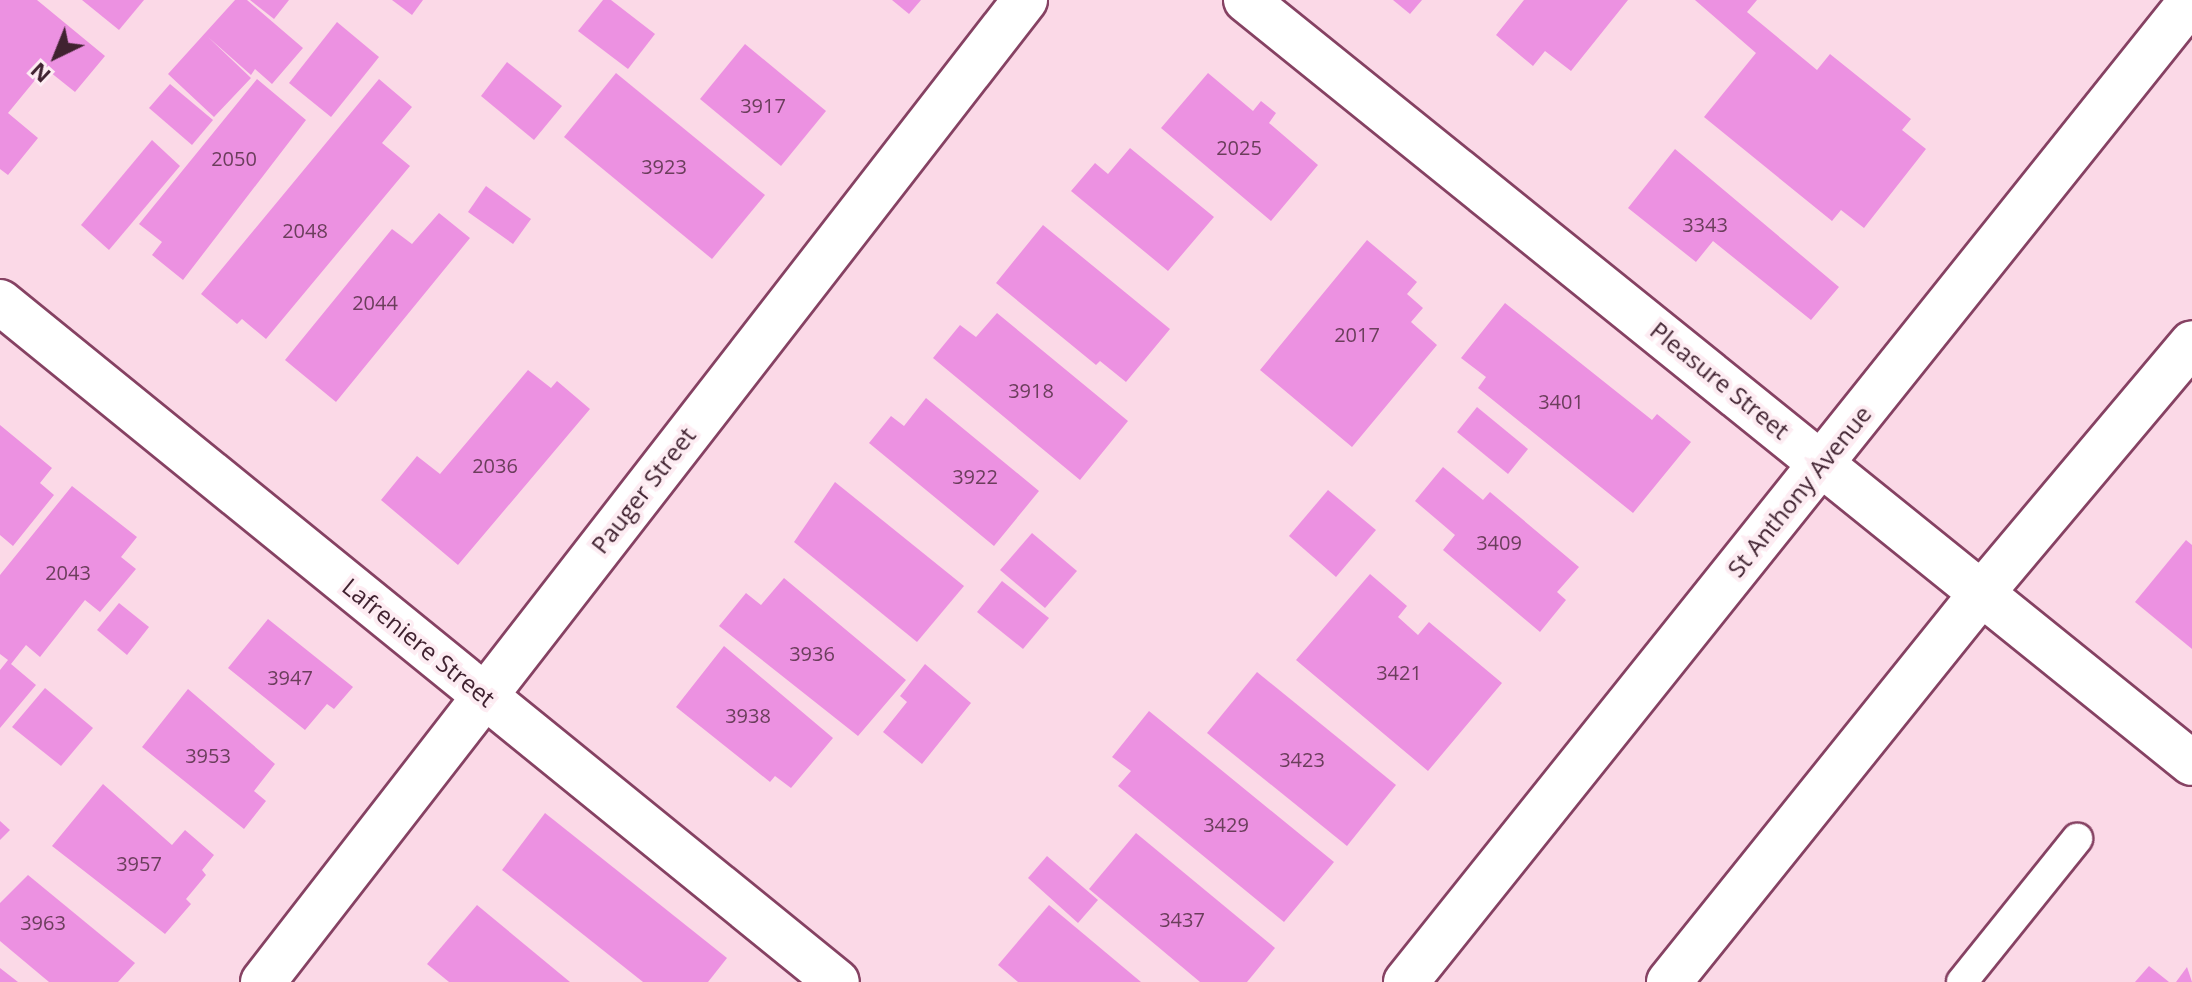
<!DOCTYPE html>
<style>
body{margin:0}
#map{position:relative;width:2192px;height:982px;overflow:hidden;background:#fbd9e7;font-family:"Open Sans",sans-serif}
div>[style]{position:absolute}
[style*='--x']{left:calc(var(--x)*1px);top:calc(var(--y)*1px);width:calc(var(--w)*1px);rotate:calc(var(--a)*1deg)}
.building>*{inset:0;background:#ec91e1}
.roads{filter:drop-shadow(2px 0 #864263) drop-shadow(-2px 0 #864263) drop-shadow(0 2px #864263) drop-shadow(0 -2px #864263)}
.service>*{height:30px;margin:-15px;padding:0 15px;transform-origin:15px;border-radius:15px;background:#fff}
.minor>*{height:44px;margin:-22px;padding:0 22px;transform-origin:22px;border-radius:22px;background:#fff}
span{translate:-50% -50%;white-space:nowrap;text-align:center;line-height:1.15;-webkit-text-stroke:8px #fdecf2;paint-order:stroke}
.number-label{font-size:20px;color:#6b3e5c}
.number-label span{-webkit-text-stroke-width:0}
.street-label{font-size:24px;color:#402230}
.north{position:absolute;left:16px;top:16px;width:80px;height:80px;-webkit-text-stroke:6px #fdecf2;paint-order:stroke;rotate:223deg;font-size:22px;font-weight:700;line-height:32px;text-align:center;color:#402230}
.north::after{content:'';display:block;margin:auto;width:28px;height:36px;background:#402230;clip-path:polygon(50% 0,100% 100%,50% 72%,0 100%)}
</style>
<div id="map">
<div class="building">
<div style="clip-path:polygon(0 0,37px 0,105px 56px,75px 92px,45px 68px,8px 113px,38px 138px,8px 175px,0 169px)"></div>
<div style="clip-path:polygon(82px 0,144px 0,119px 30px)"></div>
<div style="clip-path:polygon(235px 0,247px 0,303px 48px,272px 84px,255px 69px,251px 75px,208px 37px,251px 78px,214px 117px,168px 74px)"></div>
<div style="clip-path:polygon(250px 0,289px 0,274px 19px)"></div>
<div style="clip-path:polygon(392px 0,423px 0,412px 15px)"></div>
<div style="clip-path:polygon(603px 0,611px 0,655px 34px,628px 69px,578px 31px)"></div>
<div style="clip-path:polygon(892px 0,921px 0,909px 14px)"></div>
<div style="clip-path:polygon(1393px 0,1422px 0,1410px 14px)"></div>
<div style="clip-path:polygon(1524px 0,1628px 0,1571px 71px,1545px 51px,1533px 66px,1496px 35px)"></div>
<div style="clip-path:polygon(1695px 0,1757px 0,1747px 12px,1817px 70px,1830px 54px,1911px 119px,1902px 130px,1926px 149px,1864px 228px,1841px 210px,1832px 221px,1704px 117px,1756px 53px)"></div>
<div style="clip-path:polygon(337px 22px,379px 57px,331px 117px,289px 83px)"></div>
<div style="clip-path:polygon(745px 44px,826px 111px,781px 166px,700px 99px)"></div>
<div style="clip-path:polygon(507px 62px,562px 106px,534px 140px,481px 96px)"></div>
<div style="clip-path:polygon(616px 73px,765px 195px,712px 259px,564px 137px)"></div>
<div style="clip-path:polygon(1208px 73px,1253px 111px,1261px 101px,1276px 113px,1269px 123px,1318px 165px,1271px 221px,1161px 128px)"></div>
<div style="clip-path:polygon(257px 79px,306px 120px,183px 280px,152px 255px,162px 242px,139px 224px)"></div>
<div style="clip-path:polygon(379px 79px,412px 107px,382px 143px,410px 166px,266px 339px,242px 319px,237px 324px,201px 294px)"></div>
<div style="clip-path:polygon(170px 84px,213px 120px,192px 145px,149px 108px)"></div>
<div style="clip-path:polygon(152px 140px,180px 166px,109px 250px,81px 225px)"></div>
<div style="clip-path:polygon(1130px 148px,1214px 217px,1168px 271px,1071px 191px,1095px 163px,1108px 174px)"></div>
<div style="clip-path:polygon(1675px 149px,1839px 287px,1811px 320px,1713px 241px,1696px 262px,1628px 208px)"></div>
<div style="clip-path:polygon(486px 186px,531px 219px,513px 244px,468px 212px)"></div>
<div style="clip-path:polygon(439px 213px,470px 238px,336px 402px,285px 360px,392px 229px,412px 244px)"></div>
<div style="clip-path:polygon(1043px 225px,1170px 329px,1126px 382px,1100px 361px,1096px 365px,996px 283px)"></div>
<div style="clip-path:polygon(1367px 240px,1417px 282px,1407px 294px,1423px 308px,1411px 322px,1437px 345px,1352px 447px,1260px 370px)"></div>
<div style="clip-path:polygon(1505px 303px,1652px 420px,1657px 414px,1691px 442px,1633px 513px,1478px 388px,1486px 377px,1461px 358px)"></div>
<div style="clip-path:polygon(997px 313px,1128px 421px,1080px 480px,933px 358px,960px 325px,976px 337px)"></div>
<div style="clip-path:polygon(528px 370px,551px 388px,557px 381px,590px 409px,458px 565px,381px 500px,417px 456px,440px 474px)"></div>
<div style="clip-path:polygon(926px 398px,1039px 491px,994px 546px,869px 443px,891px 416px,904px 426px)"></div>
<div style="clip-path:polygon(1477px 407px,1528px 449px,1508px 474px,1457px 432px)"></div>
<div style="clip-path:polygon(0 425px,52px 468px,40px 483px,54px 495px,13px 546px,0 535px)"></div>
<div style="clip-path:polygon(1443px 467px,1483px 500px,1490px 492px,1579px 567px,1557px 592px,1566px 600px,1540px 632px,1443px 550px,1455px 535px,1415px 501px)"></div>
<div style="clip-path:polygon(835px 482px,964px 586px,917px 642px,794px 542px)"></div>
<div style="clip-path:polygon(72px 486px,137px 537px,121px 557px,136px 569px,100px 612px,85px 600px,40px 657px,26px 645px,11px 664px,36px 685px,0 728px,0 670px,8px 660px,0 654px,0 575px)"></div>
<div style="clip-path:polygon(1328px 490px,1376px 530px,1336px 577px,1289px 536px)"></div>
<div style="clip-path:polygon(1032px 533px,1077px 571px,1045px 608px,1000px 570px)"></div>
<div style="clip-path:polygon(2186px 540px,2192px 545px,2192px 649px,2135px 602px)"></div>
<div style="clip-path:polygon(1370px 574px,1407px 606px,1398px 617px,1418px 635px,1429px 622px,1502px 683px,1428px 771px,1296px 660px)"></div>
<div style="clip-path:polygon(784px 578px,906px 680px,858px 736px,719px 626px,746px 593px,761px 605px)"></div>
<div style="clip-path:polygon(1002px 581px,1049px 618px,1023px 649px,977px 612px)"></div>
<div style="clip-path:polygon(119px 603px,149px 627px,127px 655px,97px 630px)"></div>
<div style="clip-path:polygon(268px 619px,353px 687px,334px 709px,327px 704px,305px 730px,228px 668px)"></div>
<div style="clip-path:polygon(724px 646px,833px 738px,791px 788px,775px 776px,770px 782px,676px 707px)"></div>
<div style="clip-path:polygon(925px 664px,971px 703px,922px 764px,883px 732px,907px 702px,900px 696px)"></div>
<div style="clip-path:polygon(1257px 672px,1396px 785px,1347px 846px,1207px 733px)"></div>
<div style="clip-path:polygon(45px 688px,93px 728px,61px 766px,12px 727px)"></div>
<div style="clip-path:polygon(188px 689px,275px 764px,254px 791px,266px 801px,244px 829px,142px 747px)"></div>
<div style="clip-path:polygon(1149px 711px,1334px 862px,1284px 922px,1118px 786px,1131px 771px,1112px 757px)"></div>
<div style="clip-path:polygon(103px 784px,172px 845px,185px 830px,214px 855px,202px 870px,206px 875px,186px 899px,191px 904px,165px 934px,52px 846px)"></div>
<div style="clip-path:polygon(545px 813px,727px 958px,708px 982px,643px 982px,502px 870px)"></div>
<div style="clip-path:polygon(0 821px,10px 830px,0 840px)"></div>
<div style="clip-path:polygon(1136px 833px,1275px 948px,1247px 982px,1200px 982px,1089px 889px)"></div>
<div style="clip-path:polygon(1047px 856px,1098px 900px,1078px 923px,1028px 878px)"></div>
<div style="clip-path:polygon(28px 875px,135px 963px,118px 982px,49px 982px,0 941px,0 903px)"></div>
<div style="clip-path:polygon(477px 905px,570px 982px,449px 982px,427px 964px)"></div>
<div style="clip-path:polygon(1049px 905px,1141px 982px,1018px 982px,998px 965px)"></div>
<div style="clip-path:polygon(2149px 966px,2169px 982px,2135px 982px)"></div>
<div style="clip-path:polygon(2187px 967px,2192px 982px,2176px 982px)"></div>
<div style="clip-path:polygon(0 968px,18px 982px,0 982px)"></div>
</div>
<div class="roads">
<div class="service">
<div style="--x:1962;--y:982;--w:184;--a:-51.2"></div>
</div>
<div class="minor">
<div style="--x:1246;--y:0;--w:1215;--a:38.89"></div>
<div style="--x:0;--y:302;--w:1078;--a:39.09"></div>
<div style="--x:263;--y:982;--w:1243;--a:-52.19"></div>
<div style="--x:1406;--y:982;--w:1258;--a:-51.33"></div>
<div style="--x:1669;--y:982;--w:496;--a:-51.2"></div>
<div style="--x:1980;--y:595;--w:329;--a:-49.9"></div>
</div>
</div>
<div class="number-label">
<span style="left:763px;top:105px">3917</span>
<span style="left:1239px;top:147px">2025</span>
<span style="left:234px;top:158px">2050</span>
<span style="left:664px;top:166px">3923</span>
<span style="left:1705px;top:224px">3343</span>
<span style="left:305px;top:230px">2048</span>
<span style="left:375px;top:302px">2044</span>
<span style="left:1357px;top:334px">2017</span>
<span style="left:1031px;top:390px">3918</span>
<span style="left:1561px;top:401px">3401</span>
<span style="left:495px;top:465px">2036</span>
<span style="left:975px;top:476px">3922</span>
<span style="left:1499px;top:542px">3409</span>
<span style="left:68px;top:572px">2043</span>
<span style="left:812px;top:653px">3936</span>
<span style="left:1399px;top:672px">3421</span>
<span style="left:290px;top:677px">3947</span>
<span style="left:748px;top:715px">3938</span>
<span style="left:208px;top:755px">3953</span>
<span style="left:1302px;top:759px">3423</span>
<span style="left:1226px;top:824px">3429</span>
<span style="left:139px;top:863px">3957</span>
<span style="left:1182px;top:919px">3437</span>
<span style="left:43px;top:922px">3963</span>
</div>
<div class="street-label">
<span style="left:1720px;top:380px;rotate:39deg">Pleasure Street</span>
<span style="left:643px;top:490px;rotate:-52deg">Pauger Street</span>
<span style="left:1799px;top:491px;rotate:-51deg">St Anthony Avenue</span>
<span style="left:419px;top:642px;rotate:39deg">Lafreniere Street</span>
</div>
<div class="north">N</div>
</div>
